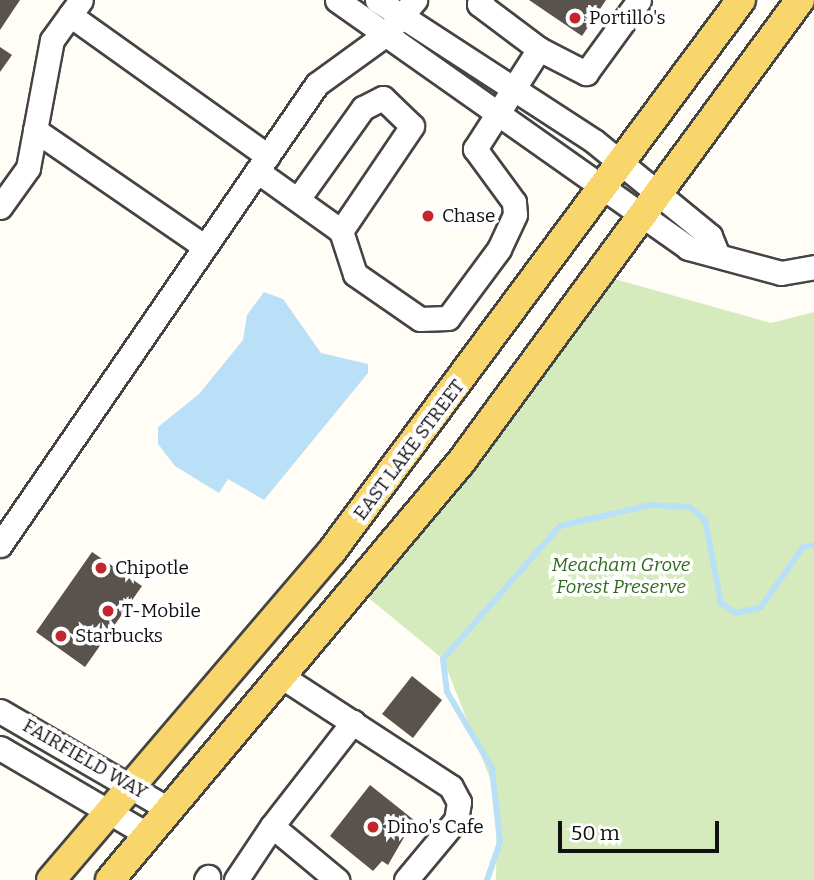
<!DOCTYPE html>
<style>
body{margin:0}
#map{position:relative;width:814px;height:880px;overflow:hidden;background:#fffdf5;font-family:Bitter,serif}
div>[style]{position:absolute}
[style*='--x']{left:calc(var(--x)*1px);top:calc(var(--y)*1px);width:calc(var(--w)*1px);rotate:calc(var(--a)*1deg)}
.green>*{inset:0;background:#d5ebbd}
.water>*{inset:0;background:#b9e0f7}
.stream>*{height:6px;margin:-3px;padding:0 3px;transform-origin:3px;border-radius:3px;background:#b9e0f7}
.building>*{inset:0;background:#5a524d}
.roads{filter:drop-shadow(2px 0 #444) drop-shadow(-2px 0 #444) drop-shadow(0 2px #444) drop-shadow(0 -2px #444)}
.minor>*{height:23px;margin:-11.5px;padding:0 11.5px;transform-origin:11.5px;border-radius:11.5px;background:#fff}
.major>*{height:28px;margin:-14px;padding:0 14px;transform-origin:14px;border-radius:14px;background:#f9d66b}
.dots>*{width:19px;height:19px;translate:-50% -50%;box-sizing:border-box;border:4px solid #fff;border-radius:50%}
span{translate:-50% -50%;white-space:nowrap;text-align:center;line-height:1.15;-webkit-text-stroke:7px #fff;paint-order:stroke}
.poi-label{font-size:19px;color:#111}
.left{translate:0 -50%;text-align:left}
.street-label{font-size:19px;color:#111}
.park-label{font-size:19px;color:#2f6b1f;font-style:italic}
.scale{position:absolute;left:558px;top:821px;width:161px;height:32px;box-sizing:border-box;border:4px solid #111;border-top:0;padding-left:9px;font-size:21px;line-height:24px;white-space:nowrap;color:#111;-webkit-text-stroke:5px #fff;paint-order:stroke}
</style>
<div id="map">
<div class="green">
<div style="clip-path:polygon(611px 278px,771px 323px,814px 312px,814px 880px,496px 880px,497px 796px,443px 659px,360px 591px)"></div>
</div>
<div class="water">
<div style="clip-path:polygon(264px 292px,283px 299px,321px 353px,368px 364px,368px 373px,264px 500px,228px 479px,219px 493px,175px 466px,158px 444px,158px 427px,199px 394px,243px 340px,247px 315px)"></div>
</div>
<div class="stream">
<div style="--x:487;--y:880;--w:40;--a:-71.1"></div>
<div style="--x:500;--y:842;--w:74;--a:-96.2"></div>
<div style="--x:492;--y:768;--w:88;--a:-120.6"></div>
<div style="--x:447;--y:692;--w:33;--a:-97"></div>
<div style="--x:443;--y:659;--w:177;--a:-48.7"></div>
<div style="--x:560;--y:526;--w:92;--a:-13.1"></div>
<div style="--x:650;--y:505;--w:40;--a:2.9"></div>
<div style="--x:690;--y:507;--w:20;--a:41"></div>
<div style="--x:705;--y:520;--w:85;--a:79.1"></div>
<div style="--x:721;--y:603;--w:18;--a:34"></div>
<div style="--x:736;--y:613;--w:26;--a:-13"></div>
<div style="--x:761;--y:607;--w:73;--a:-55"></div>
<div style="--x:803;--y:547;--w:11;--a:-10"></div>
</div>
<div class="building">
<div style="clip-path:polygon(0 0,20px 0,0 30px)"></div>
<div style="clip-path:polygon(529px 0,606px 0,582px 36px)"></div>
<div style="clip-path:polygon(0 47px,12px 55px,0 72px)"></div>
<div style="clip-path:polygon(92px 552px,142px 586px,85px 667px,36px 632px)"></div>
<div style="clip-path:polygon(412px 676px,442px 700px,413px 738px,382px 714px)"></div>
<div style="clip-path:polygon(370px 785px,414px 820px,388px 865px,382px 861px,373px 871px,330px 836px)"></div>
</div>
<div class="roads">
<div class="minor">
<div style="--x:337;--y:0;--w:430;--a:35.2"></div>
<div style="--x:688;--y:248;--w:96;--a:15"></div>
<div style="--x:781;--y:273;--w:34;--a:-10"></div>
<div style="--x:377;--y:0;--w:259;--a:33"></div>
<div style="--x:594;--y:141;--w:150;--a:39.3"></div>
<div style="--x:710;--y:236;--w:16;--a:68"></div>
<div style="--x:482;--y:0;--w:5;--a:127"></div>
<div style="--x:479;--y:4;--w:75;--a:36.9"></div>
<div style="--x:539;--y:49;--w:53;--a:27.1"></div>
<div style="--x:586;--y:73;--w:90;--a:-54"></div>
<div style="--x:70;--y:15;--w:243;--a:35.5"></div>
<div style="--x:35;--y:130;--w:206;--a:34.5"></div>
<div style="--x:257;--y:171;--w:103;--a:35.5"></div>
<div style="--x:341;--y:231;--w:45;--a:72"></div>
<div style="--x:355;--y:274;--w:79;--a:34.7"></div>
<div style="--x:420;--y:319;--w:28;--a:-2"></div>
<div style="--x:448;--y:318;--w:86;--a:-53.5"></div>
<div style="--x:499;--y:249;--w:38;--a:-65"></div>
<div style="--x:515;--y:214;--w:12;--a:-95"></div>
<div style="--x:514;--y:202;--w:66;--a:-126.3"></div>
<div style="--x:475;--y:149;--w:119;--a:-57.4"></div>
<div style="--x:298;--y:199;--w:112;--a:-54.5"></div>
<div style="--x:363;--y:108;--w:22;--a:-27"></div>
<div style="--x:383;--y:98;--w:40;--a:44"></div>
<div style="--x:412;--y:126;--w:127;--a:124.1"></div>
<div style="--x:0;--y:207;--w:48;--a:-54.3"></div>
<div style="--x:28;--y:168;--w:130;--a:-79.4"></div>
<div style="--x:52;--y:40;--w:49;--a:-54.1"></div>
<div style="--x:0;--y:545;--w:559;--a:-55.49"></div>
<div style="--x:317;--y:84;--w:85;--a:-35.9"></div>
<div style="--x:386;--y:34;--w:45;--a:-49.5"></div>
<div style="--x:284;--y:678;--w:199;--a:33.1"></div>
<div style="--x:451;--y:787;--w:17;--a:62"></div>
<div style="--x:459;--y:802;--w:18;--a:99"></div>
<div style="--x:456;--y:820;--w:78;--a:129.8"></div>
<div style="--x:0;--y:711;--w:197;--a:30.2"></div>
<div style="--x:0;--y:748;--w:172;--a:30.4"></div>
<div style="--x:272;--y:826;--w:132;--a:-52.1"></div>
<div style="--x:206;--y:880;--w:4;--a:-56"></div>
<div style="--x:236;--y:880;--w:65;--a:-56.3"></div>
<div style="--x:272;--y:826;--w:85;--a:39.7"></div>
</div>
<div class="major">
<div style="--x:51;--y:880;--w:433;--a:-49.5"></div>
<div style="--x:332;--y:551;--w:686;--a:-53.41"></div>
<div style="--x:110;--y:880;--w:546;--a:-49.98"></div>
<div style="--x:461;--y:462;--w:573;--a:-53.73"></div>
</div>
</div>
<div class="dots">
<div style="left:575px;top:18px;background:#c4262e"></div>
<div style="left:428px;top:216px;background:#c4262e"></div>
<div style="left:101px;top:568px;background:#c4262e"></div>
<div style="left:108px;top:611px;background:#c4262e"></div>
<div style="left:61px;top:636px;background:#c4262e"></div>
<div style="left:373px;top:827px;background:#c4262e"></div>
</div>
<div class="poi-label">
<span class="left" style="left:589px;top:18px">Portillo's</span>
<span class="left" style="left:442px;top:216px">Chase</span>
<span class="left" style="left:115px;top:568px">Chipotle</span>
<span class="left" style="left:122px;top:611px">T-Mobile</span>
<span class="left" style="left:75px;top:636px">Starbucks</span>
<span class="left" style="left:387px;top:827px">Dino's Cafe</span>
</div>
<div class="street-label">
<span style="left:409px;top:450px;rotate:-53deg">EAST LAKE STREET</span>
<span style="left:85px;top:759px;rotate:30deg">FAIRFIELD WAY</span>
</div>
<div class="park-label">
<span style="left:621px;top:576px">Meacham Grove<br>Forest Preserve</span>
</div>
<div class="scale">50 m</div>
</div>
